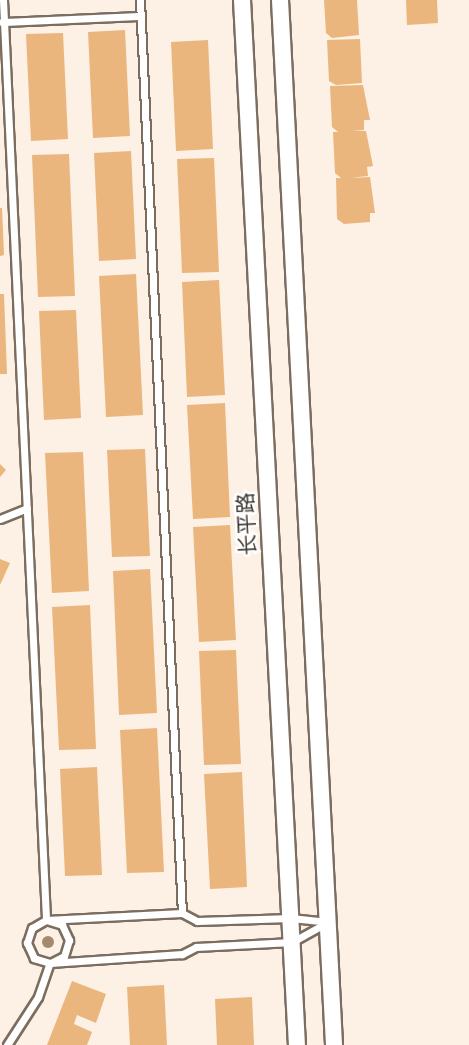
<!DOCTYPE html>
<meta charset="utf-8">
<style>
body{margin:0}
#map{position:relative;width:469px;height:1045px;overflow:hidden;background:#fdf0e4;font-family:Montserrat,"Noto Sans SC",sans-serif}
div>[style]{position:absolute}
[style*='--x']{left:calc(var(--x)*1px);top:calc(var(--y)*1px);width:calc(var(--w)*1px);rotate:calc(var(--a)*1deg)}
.building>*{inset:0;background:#ebb67d}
.roads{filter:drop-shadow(2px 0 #7b6d5f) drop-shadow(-2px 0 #7b6d5f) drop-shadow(0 2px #7b6d5f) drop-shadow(0 -2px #7b6d5f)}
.service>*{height:7px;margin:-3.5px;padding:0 3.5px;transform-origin:3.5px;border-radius:3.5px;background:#fff}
.tertiary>*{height:16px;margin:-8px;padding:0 8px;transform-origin:8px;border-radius:8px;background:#fff}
.trees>*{width:12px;height:12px;margin:-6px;border-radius:50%;background:#a28a6a}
span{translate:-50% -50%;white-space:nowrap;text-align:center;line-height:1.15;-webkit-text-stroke:5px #fff;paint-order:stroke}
.street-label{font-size:21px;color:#3e3832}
</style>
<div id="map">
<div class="building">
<div style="clip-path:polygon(324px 0,357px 0,359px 35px,332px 38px,326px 33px)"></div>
<div style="clip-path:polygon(406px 0,437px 0,438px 23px,407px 25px)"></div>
<div style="clip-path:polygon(125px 30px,130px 136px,93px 138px,88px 32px)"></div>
<div style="clip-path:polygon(63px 33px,68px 139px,31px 141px,26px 34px)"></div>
<div style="clip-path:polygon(360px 39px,362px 83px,336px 85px,329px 81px,327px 40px)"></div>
<div style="clip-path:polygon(208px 40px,213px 149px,176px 151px,171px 42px)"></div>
<div style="clip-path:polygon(363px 85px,370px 120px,364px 120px,364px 130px,352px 131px,366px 131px,373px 166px,367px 167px,368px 176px,350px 178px,370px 177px,375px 213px,370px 213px,370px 222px,344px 224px,337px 219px,336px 178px,341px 178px,335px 173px,333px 132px,338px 132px,332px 127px,330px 86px)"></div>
<div style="clip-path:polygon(131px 151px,136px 259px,99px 261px,94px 153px)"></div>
<div style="clip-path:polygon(69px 154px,75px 296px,38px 297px,32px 155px)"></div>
<div style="clip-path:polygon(214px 158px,219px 272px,182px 273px,177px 159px)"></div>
<div style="clip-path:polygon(0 208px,2px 208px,4px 255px,0 256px)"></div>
<div style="clip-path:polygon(136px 274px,143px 415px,106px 417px,99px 276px)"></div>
<div style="clip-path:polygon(219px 280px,225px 395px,187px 397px,182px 282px)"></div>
<div style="clip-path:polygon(0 294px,4px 294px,7px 374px,0 374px)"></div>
<div style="clip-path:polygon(76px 310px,81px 418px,44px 420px,39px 311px)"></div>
<div style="clip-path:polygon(225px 403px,230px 517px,193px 519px,187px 405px)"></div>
<div style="clip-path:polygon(145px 449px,150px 556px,112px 557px,107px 450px)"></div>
<div style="clip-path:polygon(83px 452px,89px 591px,52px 593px,45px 453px)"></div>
<div style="clip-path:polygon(0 464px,6px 470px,0 477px)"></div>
<div style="clip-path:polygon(230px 525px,236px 640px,199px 642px,193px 527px)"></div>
<div style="clip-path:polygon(0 559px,10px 563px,0 585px)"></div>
<div style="clip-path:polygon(150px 569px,157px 713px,119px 715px,113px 571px)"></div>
<div style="clip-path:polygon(90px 605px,96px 749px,59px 750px,52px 607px)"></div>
<div style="clip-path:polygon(236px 650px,241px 764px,204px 765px,199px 651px)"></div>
<div style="clip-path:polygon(157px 728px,164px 872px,127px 873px,120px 730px)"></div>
<div style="clip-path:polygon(97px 767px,102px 875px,65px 876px,60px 769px)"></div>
<div style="clip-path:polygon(242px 772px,247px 887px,210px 889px,204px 774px)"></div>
<div style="clip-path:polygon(72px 981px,106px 994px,96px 1023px,77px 1015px,74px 1024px,92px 1032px,87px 1045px,47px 1045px)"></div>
<div style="clip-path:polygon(164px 985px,167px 1045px,130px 1045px,127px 987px)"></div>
<div style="clip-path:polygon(252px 997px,254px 1045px,217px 1045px,215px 999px)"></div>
</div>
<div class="roads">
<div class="service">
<div style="--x:3;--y:0;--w:921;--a:87.32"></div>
<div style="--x:46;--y:920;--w:136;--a:-2.9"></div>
<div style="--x:182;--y:913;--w:17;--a:28"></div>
<div style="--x:197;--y:921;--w:94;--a:-1.8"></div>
<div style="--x:291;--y:918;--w:37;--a:6"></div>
<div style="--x:328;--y:922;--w:41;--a:150.9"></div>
<div style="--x:292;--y:942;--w:96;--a:177"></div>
<div style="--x:196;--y:947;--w:16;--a:153"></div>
<div style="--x:182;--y:954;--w:132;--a:176.1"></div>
<div style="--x:50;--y:963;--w:17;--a:-163"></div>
<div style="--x:34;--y:958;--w:17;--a:-115"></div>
<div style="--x:27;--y:943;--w:16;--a:-72"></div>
<div style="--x:32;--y:928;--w:16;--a:-30"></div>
<div style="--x:46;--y:920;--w:17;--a:17"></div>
<div style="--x:62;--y:925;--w:17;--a:65"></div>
<div style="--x:69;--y:940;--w:17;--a:107"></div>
<div style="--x:64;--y:956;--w:16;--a:153"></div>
<div style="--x:140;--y:0;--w:914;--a:87.37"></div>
<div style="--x:2;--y:22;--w:139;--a:-2.5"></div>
<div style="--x:0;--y:519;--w:29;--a:-22"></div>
<div style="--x:7;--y:1045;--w:57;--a:-57.1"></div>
<div style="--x:38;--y:997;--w:36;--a:-71"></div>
</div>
<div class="tertiary">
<div style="--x:242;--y:0;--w:1046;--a:86.99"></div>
<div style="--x:280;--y:0;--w:1046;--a:87.04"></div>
</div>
</div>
<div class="trees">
<div style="left:48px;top:942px"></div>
</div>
<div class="street-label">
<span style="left:247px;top:524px;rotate:-93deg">长平路</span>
</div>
</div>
